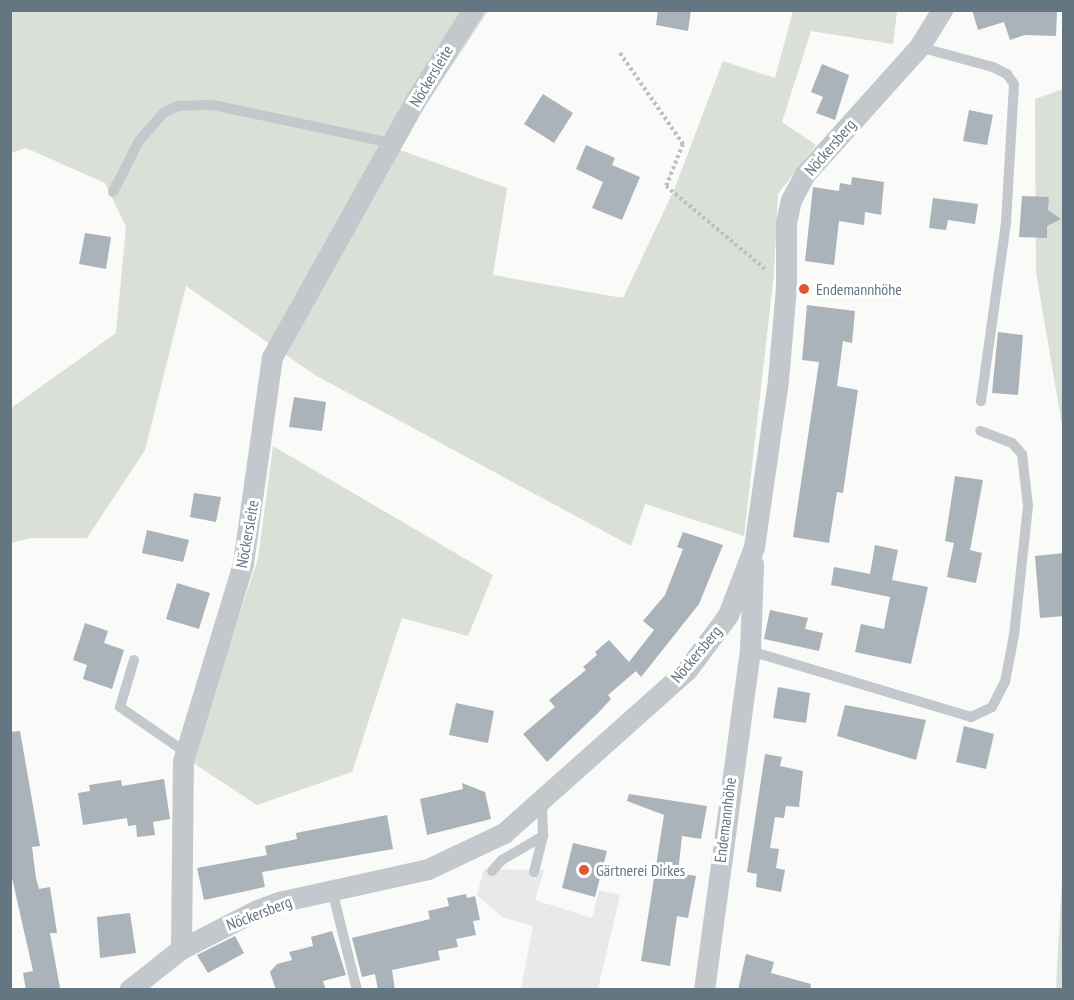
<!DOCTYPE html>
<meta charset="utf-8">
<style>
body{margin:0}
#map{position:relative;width:1074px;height:1000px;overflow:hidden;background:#fafaf8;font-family:"PT Sans Narrow",sans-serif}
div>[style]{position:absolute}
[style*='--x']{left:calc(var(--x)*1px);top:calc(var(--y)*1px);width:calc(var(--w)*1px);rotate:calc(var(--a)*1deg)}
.built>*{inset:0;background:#e8e9e9}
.green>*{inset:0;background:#dadfd7}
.building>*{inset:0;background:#aab3b9}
.path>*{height:4px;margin-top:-2px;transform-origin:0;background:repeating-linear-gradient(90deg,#bbbfc2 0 3px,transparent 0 6px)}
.lane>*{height:10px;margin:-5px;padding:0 5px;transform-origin:5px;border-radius:5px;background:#c3c8cc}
.street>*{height:21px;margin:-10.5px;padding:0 10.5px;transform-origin:10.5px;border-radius:10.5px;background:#c3c8cc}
.dots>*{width:16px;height:16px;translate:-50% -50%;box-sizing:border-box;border:3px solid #fff;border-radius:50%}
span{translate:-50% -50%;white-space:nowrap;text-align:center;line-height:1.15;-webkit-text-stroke:6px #fff;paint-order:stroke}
.street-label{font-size:16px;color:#657683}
.poi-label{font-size:16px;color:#657683}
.left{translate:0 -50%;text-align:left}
.frame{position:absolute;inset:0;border:12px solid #657683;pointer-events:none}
</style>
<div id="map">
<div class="built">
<div style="clip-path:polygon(484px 869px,544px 870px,535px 900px,592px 918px,599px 890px,620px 895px,598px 989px,521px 989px,533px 926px,502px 917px,477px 895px)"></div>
</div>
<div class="green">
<div style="clip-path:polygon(11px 11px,488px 11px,397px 149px,507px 188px,493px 275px,623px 298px,674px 190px,723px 61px,775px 78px,793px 11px,897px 11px,893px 44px,811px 31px,782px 122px,816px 145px,778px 194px,774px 274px,744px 536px,645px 504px,631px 546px,315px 375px,186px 286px,145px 450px,87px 538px,30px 538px,11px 543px,11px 408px,116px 333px,126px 227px,105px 183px,26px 148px,11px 153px)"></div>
<div style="clip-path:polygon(1063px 89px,1063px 431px,1036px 272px,1035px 99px)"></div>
<div style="clip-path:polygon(273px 446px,493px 575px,468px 636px,402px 618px,352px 772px,257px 805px,190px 761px,258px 559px)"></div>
<div style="clip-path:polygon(1063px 860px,1063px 989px,1056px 989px)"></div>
</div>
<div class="building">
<div style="clip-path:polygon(658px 10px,691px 10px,688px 31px,656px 25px)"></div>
<div style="clip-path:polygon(972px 10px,1057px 12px,1056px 36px,1025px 35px,1010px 40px,1004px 22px,978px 30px)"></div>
<div style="clip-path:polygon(822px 64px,849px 75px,835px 120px,816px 113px,823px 97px,811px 92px)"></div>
<div style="clip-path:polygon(543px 94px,573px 113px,554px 143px,524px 124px)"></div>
<div style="clip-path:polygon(969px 110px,993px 115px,987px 145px,963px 141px)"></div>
<div style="clip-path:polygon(586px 145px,615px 158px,612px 165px,640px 177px,622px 220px,592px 208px,603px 182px,576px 169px)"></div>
<div style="clip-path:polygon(852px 177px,884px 182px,881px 215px,865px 212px,864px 225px,839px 221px,834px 265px,805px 261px,813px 187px,839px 191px,840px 183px,851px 185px)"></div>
<div style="clip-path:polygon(1022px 196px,1049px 197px,1048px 210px,1061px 219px,1047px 226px,1047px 238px,1019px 237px)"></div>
<div style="clip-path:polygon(933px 198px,978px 204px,975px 224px,948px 220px,946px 230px,929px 228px)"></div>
<div style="clip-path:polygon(85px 233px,111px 237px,106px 269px,79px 264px)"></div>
<div style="clip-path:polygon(807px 305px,855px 311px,852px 343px,843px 341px,837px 386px,858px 390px,843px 493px,837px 492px,829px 543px,793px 537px,819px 362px,802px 360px)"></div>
<div style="clip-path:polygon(998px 332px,1023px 335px,1018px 395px,992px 393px)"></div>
<div style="clip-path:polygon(294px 397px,326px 402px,322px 431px,289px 427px)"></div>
<div style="clip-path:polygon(955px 476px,983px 480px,970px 550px,982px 553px,976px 583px,947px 577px,954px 543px,945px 541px)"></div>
<div style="clip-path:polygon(194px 493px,221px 497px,216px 522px,190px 517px)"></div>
<div style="clip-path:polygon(147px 530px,189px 540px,183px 562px,142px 553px)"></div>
<div style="clip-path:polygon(683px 532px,723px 545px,699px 604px,641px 677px,634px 669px,636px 671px,608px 695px,611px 699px,598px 713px,547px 762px,523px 734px,555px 707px,549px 700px,586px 670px,583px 667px,597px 655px,595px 652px,609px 640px,629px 662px,654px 630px,643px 621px,665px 595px,683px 549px,677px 547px)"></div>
<div style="clip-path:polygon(875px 545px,898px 550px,892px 580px,928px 587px,911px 664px,855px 652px,861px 624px,884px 629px,890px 597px,831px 585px,834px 567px,870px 574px)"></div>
<div style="clip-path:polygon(1064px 553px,1064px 616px,1040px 618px,1035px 556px)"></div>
<div style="clip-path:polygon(177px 583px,210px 593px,199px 629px,166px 619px)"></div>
<div style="clip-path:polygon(770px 610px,808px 618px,805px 629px,823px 633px,819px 651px,764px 639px)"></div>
<div style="clip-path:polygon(85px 623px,108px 631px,104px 643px,124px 650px,112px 689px,83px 679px,87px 665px,73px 660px)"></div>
<div style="clip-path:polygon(778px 687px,810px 693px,806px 723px,773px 718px)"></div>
<div style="clip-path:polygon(456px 703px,494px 711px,488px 743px,449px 735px)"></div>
<div style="clip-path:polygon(845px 705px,926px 720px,916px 760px,837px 736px)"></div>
<div style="clip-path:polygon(964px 726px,994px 734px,986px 769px,956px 762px)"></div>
<div style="clip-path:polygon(20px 731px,40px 846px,32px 847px,36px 878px,39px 889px,50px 887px,57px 933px,50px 933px,60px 988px,51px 990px,26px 990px,23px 973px,33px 971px,10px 869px,10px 732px)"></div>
<div style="clip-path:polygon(765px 754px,782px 757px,780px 766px,803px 771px,799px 807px,786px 806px,784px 818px,775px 817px,770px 848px,779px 849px,776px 868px,785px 870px,781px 892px,756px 887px,757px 874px,747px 872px)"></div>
<div style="clip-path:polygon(164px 779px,170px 819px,153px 822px,155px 835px,137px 837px,136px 825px,128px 826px,127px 818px,83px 825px,78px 793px,90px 791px,89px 785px,121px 780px,122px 786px)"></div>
<div style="clip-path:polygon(462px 783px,485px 792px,491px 819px,427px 835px,420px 799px,463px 789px)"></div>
<div style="clip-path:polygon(629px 794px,707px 806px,701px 839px,682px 836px,678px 873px,696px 876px,688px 918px,677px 916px,670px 966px,641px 961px,664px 815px,627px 801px)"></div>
<div style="clip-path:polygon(387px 815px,393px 849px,262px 872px,265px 887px,204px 900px,197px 868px,267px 855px,265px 846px,297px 839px,296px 833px)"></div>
<div style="clip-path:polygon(573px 843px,607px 851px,595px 897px,562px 888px)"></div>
<div style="clip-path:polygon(466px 894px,467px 898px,475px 896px,480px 920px,473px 921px,476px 935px,456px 939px,458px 947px,438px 951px,440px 960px,392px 970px,395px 990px,378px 990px,375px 974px,362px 977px,352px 938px,430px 919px,428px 911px,449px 906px,447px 898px)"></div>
<div style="clip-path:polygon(130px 913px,136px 953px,100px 958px,97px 917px)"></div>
<div style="clip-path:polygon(332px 931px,346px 975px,323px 981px,326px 990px,276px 990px,270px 972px,277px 964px,292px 960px,289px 952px,313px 946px,311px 937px)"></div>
<div style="clip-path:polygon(235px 936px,244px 953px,208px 973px,197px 955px)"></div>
<div style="clip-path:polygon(746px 954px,774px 962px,771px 973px,811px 984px,810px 990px,738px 990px)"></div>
</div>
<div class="path">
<div style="--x:620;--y:53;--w:111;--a:55.3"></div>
<div style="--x:683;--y:144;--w:45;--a:112"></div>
<div style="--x:666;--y:186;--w:131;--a:40"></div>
</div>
<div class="lane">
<div style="--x:919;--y:47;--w:77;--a:15.1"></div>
<div style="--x:993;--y:67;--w:16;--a:27"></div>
<div style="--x:1007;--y:74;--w:12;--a:55"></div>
<div style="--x:1014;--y:84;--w:139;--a:93.3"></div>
<div style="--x:1006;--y:223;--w:180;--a:98"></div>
<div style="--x:113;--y:192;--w:57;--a:-63"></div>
<div style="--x:139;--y:141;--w:37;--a:-49"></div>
<div style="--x:163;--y:113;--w:17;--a:-25"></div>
<div style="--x:178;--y:106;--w:35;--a:-2"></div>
<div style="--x:213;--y:105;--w:183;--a:12"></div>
<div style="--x:750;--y:651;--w:231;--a:16.6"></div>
<div style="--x:971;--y:717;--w:23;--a:-25"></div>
<div style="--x:992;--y:707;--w:28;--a:-63"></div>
<div style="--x:1005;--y:682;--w:48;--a:-79.2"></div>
<div style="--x:1014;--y:635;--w:130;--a:-83.8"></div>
<div style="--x:1028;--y:506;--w:52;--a:-96.6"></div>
<div style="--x:1022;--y:454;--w:15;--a:-132"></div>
<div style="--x:1012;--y:443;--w:34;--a:-159"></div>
<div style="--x:134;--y:660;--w:49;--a:106.6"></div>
<div style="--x:120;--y:707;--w:79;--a:34.7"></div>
<div style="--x:492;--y:871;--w:15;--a:-48"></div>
<div style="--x:502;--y:860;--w:48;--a:-30.3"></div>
<div style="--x:534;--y:872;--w:37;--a:-76"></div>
<div style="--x:543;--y:836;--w:34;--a:-92"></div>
<div style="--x:332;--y:890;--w:103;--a:76"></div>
</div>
<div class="street">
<div style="--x:181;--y:949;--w:188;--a:-89.4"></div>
<div style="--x:183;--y:761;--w:207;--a:-73.1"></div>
<div style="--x:243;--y:563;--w:208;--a:-82"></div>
<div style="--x:272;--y:357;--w:295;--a:-60.8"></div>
<div style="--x:416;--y:99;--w:106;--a:-57.4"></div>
<div style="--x:129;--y:990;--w:66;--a:-38.3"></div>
<div style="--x:181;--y:949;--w:83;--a:-27.2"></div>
<div style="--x:255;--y:911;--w:26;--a:-21"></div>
<div style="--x:279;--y:902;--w:153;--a:-12.5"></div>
<div style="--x:428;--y:869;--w:84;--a:-25.3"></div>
<div style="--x:504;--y:833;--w:245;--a:-41.7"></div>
<div style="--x:687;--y:670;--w:69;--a:-53.3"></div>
<div style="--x:728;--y:615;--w:73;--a:-69.1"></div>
<div style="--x:754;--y:547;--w:169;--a:-81.8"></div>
<div style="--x:778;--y:380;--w:94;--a:-85.1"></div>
<div style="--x:786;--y:286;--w:63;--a:-90"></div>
<div style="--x:786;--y:223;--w:24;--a:-78"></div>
<div style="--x:791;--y:200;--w:30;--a:-62"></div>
<div style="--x:805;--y:174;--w:171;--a:-48.1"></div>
<div style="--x:919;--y:47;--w:44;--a:-58.1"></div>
<div style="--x:704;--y:990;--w:342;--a:-82.3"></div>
<div style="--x:750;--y:651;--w:87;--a:-88"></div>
</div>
<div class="dots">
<div style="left:804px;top:289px;background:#e4572e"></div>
<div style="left:584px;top:870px;background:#e4572e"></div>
</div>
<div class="street-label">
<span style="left:431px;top:76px;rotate:-59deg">Nöckersleite</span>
<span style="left:830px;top:147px;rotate:-49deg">Nöckersberg</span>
<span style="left:247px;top:534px;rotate:-80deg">Nöckersleite</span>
<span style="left:696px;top:654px;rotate:-50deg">Nöckersberg</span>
<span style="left:725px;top:820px;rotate:-83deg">Endemannhöhe</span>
<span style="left:259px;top:913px;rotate:-21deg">Nöckersberg</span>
</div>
<div class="poi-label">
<span class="left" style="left:816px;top:289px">Endemannhöhe</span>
<span class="left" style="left:596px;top:870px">Gärtnerei Dirkes</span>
</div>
<div class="frame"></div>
</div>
